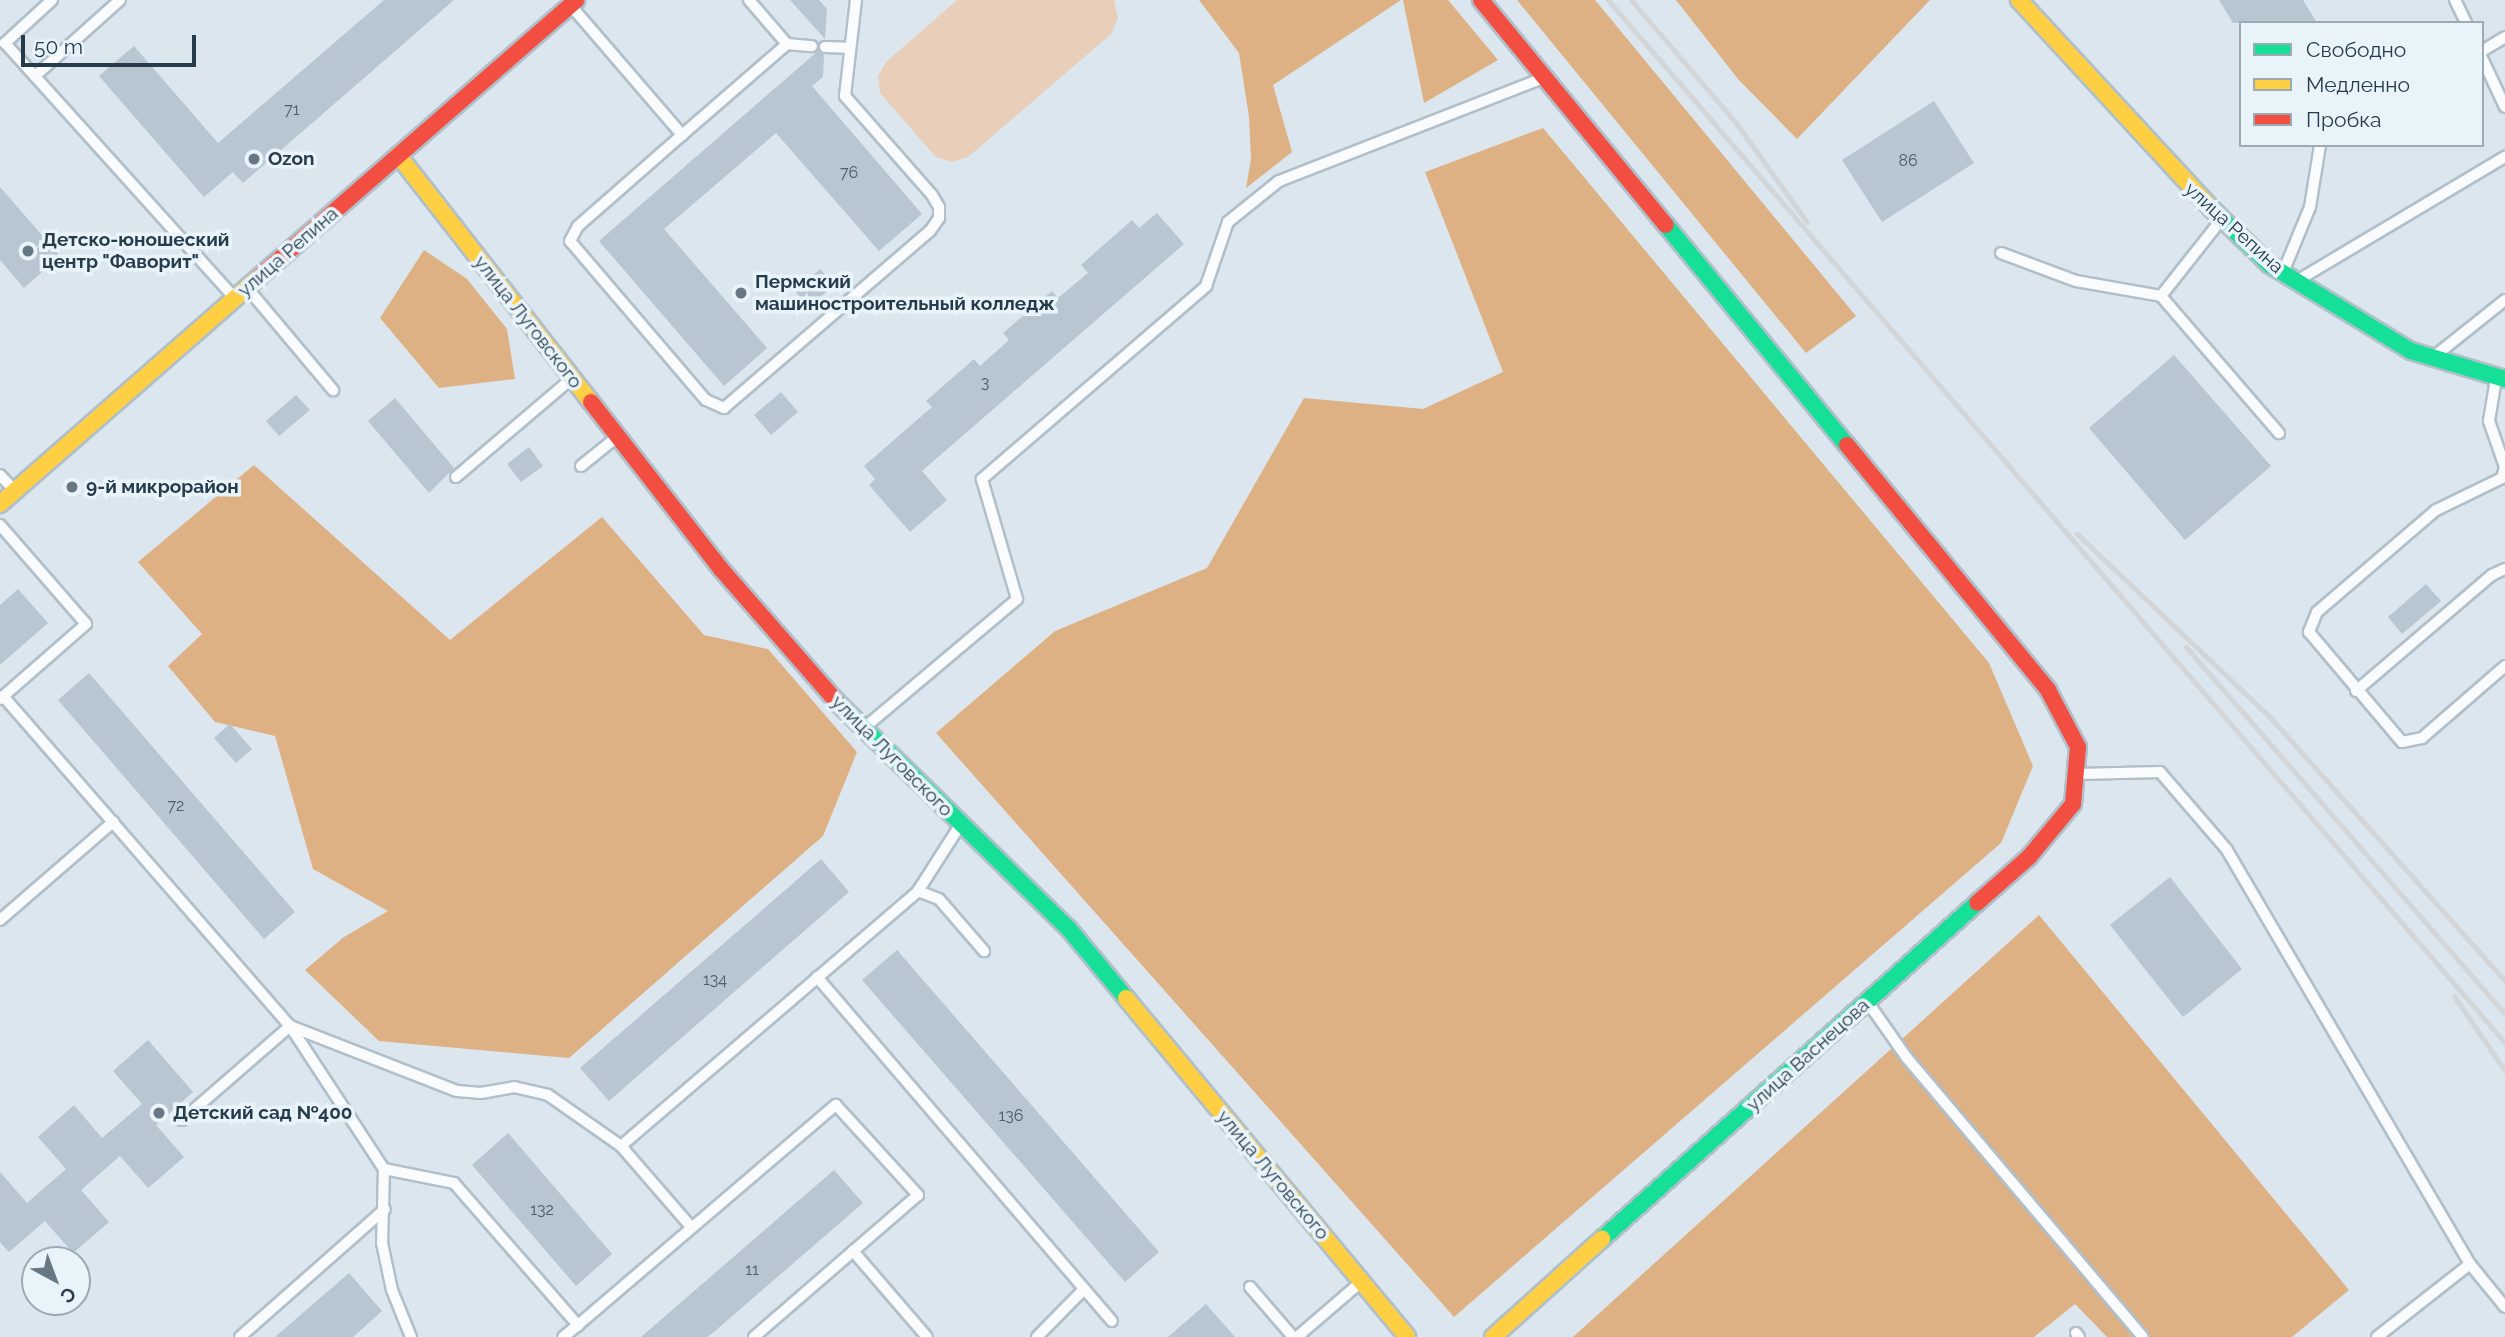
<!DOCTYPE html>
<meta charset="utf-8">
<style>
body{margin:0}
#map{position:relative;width:2505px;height:1337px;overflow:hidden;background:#dbe6ee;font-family:Raleway,sans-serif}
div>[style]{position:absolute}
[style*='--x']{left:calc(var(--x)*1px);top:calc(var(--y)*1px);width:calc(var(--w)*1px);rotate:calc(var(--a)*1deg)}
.green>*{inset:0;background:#e9ceb9}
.forest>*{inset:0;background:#deb184}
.building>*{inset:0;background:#b7c6d0}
.roads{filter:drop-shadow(2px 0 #b0bfc9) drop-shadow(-2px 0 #b0bfc9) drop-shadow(0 2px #b0bfc9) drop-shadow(0 -2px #b0bfc9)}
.lane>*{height:10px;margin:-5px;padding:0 5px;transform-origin:5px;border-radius:5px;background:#fafbfc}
.fast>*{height:16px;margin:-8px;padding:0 8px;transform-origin:8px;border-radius:8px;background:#16e098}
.slow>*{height:16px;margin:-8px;padding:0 8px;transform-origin:8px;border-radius:8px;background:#ffcf43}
.jam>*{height:16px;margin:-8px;padding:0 8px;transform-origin:8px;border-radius:8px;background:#f24e42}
.rail>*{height:5px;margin:-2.5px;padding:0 2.5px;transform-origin:2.5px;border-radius:2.5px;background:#d2d6d9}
.dots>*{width:19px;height:19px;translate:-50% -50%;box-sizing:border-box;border:4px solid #e8f3fa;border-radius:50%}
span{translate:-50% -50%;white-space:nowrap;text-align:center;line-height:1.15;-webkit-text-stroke:7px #e8f3fa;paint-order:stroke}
.number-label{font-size:16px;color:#4b5e6c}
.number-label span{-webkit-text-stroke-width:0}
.poi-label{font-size:19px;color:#273c4b;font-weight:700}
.left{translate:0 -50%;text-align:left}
.street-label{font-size:19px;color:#273c4b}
.legend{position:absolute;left:2239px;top:21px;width:245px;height:126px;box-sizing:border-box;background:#e8f3fa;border:2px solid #9baab4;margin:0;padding:9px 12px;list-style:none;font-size:21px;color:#273c4b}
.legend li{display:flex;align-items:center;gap:14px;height:35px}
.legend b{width:35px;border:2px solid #9baab4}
.north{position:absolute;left:21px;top:1246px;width:70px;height:70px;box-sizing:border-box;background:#e8f3fa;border:2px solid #9baab4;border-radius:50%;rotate:139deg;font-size:19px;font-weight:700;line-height:28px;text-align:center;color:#273c4b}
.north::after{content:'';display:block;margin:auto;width:24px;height:32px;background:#667884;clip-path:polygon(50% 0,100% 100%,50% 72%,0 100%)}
.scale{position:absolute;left:21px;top:35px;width:175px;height:32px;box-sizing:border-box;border:4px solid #273c4b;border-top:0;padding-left:9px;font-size:21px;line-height:24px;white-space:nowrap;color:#273c4b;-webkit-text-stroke:5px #e8f3fa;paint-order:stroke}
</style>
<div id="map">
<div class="green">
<div style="clip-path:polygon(957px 0,1114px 0,1118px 18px,1111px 34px,968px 157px,952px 162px,936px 157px,880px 93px,878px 76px,886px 62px)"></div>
</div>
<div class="forest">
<div style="clip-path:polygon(1199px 0,1401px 0,1273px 85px,1292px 152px,1246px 188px,1251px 159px,1249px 117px,1239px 53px)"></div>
<div style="clip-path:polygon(1403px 0,1448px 0,1498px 60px,1424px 103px)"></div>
<div style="clip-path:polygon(1517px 0,1595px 0,1856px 316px,1806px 353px)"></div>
<div style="clip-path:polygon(1676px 0,1930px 0,1797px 139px,1738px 79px)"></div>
<div style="clip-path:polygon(1543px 128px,1989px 663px,2033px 766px,2001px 843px,1454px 1317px,936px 733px,1055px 631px,1207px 568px,1304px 398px,1423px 409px,1503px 372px,1425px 172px)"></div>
<div style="clip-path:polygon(424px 250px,467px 279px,507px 329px,515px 379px,439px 388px,380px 318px)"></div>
<div style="clip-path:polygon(254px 465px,450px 640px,602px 517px,704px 635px,768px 649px,857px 752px,823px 836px,569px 1058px,379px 1041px,305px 970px,344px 937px,388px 911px,313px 869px,275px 736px,215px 722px,168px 666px,202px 634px,138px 562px)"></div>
<div style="clip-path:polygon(2039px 915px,2349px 1290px,2292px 1337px,2107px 1337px,2075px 1304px,2034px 1337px,1573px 1337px)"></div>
</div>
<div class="building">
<div style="clip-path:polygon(384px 0,454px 0,243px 183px,233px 172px,204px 197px,99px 76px,134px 46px,218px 143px)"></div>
<div style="clip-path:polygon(790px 0,819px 0,827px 9px,825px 39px)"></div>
<div style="clip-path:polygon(2219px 0,2303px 0,2317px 23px,2233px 23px)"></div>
<div style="clip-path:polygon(818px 51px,824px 55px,823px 77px,812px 86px,922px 214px,879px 251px,776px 133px,664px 229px,767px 348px,724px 386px,599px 241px)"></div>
<div style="clip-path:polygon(1934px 101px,1974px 163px,1882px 222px,1842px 160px)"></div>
<div style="clip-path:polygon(0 187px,60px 256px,24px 288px,0 260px)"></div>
<div style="clip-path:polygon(1157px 213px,1184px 244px,922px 471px,947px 500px,910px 532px,869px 485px,875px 479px,864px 466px,932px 407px,926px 401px,974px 359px,980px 366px,1009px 340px,1003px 333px,1052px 291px,1058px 298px,1088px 273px,1081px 265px,1132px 220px,1139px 228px)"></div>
<div style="clip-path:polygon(820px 269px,834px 285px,809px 307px,795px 291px)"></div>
<div style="clip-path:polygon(2174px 355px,2271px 466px,2185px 540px,2089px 428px)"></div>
<div style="clip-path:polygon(781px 392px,798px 412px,771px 435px,754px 415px)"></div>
<div style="clip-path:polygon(296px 395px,310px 410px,279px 436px,266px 421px)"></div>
<div style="clip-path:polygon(395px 398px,454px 468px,429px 493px,368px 421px)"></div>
<div style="clip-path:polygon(529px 447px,543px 466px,521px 482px,507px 464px)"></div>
<div style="clip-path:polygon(2426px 584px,2441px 601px,2402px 634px,2388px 617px)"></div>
<div style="clip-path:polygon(18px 589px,48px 623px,0 665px,0 605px)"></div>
<div style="clip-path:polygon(89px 673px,295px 912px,264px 939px,58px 700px)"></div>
<div style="clip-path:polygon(230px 724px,252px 749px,236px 763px,214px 738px)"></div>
<div style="clip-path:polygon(821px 859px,849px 892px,609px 1101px,580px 1068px)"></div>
<div style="clip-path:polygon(2170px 877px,2242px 969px,2183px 1017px,2110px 925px)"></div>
<div style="clip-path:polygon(897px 950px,1159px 1252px,1125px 1282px,862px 980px)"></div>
<div style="clip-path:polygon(148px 1040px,193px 1092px,156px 1125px,184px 1157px,148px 1188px,120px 1156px,81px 1190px,109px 1222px,73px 1253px,45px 1221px,9px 1252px,0 1242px,0 1172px,27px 1203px,66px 1169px,38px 1137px,74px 1105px,102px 1138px,142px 1104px,113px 1071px)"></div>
<div style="clip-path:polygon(508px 1133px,612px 1254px,576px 1286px,472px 1165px)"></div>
<div style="clip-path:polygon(834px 1170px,863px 1203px,708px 1337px,641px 1337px)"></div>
<div style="clip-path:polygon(349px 1273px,382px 1311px,353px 1337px,275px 1337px)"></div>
<div style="clip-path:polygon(1206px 1304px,1235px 1337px,1168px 1337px)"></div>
</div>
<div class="roads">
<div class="lane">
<div style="--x:52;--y:0;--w:64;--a:137.5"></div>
<div style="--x:5;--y:43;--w:343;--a:48"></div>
<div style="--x:749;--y:0;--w:58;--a:49.2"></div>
<div style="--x:2455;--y:0;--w:25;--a:64"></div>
<div style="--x:572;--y:7;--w:169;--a:49.3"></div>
<div style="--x:682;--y:135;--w:139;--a:-40.9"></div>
<div style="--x:787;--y:44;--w:25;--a:5"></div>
<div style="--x:825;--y:47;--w:24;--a:2"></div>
<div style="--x:2482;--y:51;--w:27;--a:-31"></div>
<div style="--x:2482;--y:58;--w:54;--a:64.9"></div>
<div style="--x:35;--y:76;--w:114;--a:-41.8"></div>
<div style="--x:682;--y:135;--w:138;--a:138.8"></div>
<div style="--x:578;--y:226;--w:17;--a:118"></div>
<div style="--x:570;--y:241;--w:209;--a:49.5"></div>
<div style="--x:706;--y:400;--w:20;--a:24"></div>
<div style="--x:724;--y:408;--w:272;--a:-40.7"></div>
<div style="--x:930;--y:231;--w:16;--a:-55"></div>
<div style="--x:939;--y:218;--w:11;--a:-90"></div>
<div style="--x:939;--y:207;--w:14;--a:-120"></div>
<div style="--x:932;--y:195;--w:132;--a:-131.3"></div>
<div style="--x:845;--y:96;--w:97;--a:-83.5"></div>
<div style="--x:2221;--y:220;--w:97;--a:128.3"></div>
<div style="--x:2161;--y:296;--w:181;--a:49.3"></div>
<div style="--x:2001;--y:253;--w:80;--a:20.5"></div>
<div style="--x:2076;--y:281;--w:86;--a:10"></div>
<div style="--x:2284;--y:270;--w:68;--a:-67.6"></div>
<div style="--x:2310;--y:207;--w:63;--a:-80.8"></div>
<div style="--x:2300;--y:279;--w:239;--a:-30.8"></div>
<div style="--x:249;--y:290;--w:131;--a:50"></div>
<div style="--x:2436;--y:355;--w:88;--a:-38.6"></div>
<div style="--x:2496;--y:379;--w:43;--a:99.5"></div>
<div style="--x:2489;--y:421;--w:49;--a:70.8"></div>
<div style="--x:2505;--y:467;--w:11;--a:105"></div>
<div style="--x:2502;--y:478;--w:73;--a:154.1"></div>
<div style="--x:2436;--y:510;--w:157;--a:139.4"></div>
<div style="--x:2317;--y:612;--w:22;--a:112"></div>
<div style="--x:2309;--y:632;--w:144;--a:49.8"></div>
<div style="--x:2402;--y:742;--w:20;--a:-11"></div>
<div style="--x:2422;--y:738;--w:110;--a:-40.9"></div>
<div style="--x:581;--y:466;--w:46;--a:-38.9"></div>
<div style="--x:0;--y:475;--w:19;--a:47"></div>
<div style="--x:456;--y:477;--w:150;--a:-40.4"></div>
<div style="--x:0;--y:525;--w:131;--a:49"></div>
<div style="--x:86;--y:624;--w:114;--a:138.9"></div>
<div style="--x:2356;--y:691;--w:179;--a:-40.5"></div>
<div style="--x:2492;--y:575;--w:14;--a:-25"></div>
<div style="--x:3;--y:696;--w:437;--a:49"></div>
<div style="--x:290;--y:1026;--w:171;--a:56.7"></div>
<div style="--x:384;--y:1169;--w:74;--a:91.5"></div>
<div style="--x:382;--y:1243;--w:48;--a:78"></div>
<div style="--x:392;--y:1290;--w:51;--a:68"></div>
<div style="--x:864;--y:728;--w:200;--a:-40.1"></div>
<div style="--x:1017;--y:599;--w:125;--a:-106.3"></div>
<div style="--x:982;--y:479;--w:296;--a:-40.7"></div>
<div style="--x:1206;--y:286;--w:68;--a:-71"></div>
<div style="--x:1228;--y:222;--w:65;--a:-38.8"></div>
<div style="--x:1279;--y:181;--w:281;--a:-21.3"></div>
<div style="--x:2078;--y:774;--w:82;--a:-1.4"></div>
<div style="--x:2160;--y:772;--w:103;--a:49.3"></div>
<div style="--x:2227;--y:850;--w:480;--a:59.6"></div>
<div style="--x:2470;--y:1264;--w:55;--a:50.9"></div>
<div style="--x:918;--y:891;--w:22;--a:21"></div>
<div style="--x:939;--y:899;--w:69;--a:49.1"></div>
<div style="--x:0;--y:920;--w:150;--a:-40.9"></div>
<div style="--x:817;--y:977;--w:453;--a:49.4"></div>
<div style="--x:1869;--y:1004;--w:66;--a:54.9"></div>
<div style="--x:1907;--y:1058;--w:365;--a:49.8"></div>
<div style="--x:182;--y:1120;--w:143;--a:-41"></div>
<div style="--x:290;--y:1026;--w:179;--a:21.3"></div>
<div style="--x:457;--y:1091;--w:24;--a:5"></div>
<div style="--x:481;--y:1093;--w:34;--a:-10"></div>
<div style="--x:514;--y:1087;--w:35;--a:13"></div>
<div style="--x:548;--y:1095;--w:89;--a:34.9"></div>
<div style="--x:621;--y:1146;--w:391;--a:-40.6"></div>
<div style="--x:918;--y:891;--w:76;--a:-57.4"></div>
<div style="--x:621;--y:1146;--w:108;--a:49.1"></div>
<div style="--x:384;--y:1169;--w:71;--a:11.3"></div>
<div style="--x:454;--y:1183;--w:189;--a:48.9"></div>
<div style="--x:578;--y:1325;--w:19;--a:141"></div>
<div style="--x:853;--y:1251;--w:113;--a:49.3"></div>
<div style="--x:1250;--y:1287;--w:66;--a:49.3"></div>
<div style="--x:578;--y:1325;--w:339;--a:-40.5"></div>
<div style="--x:836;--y:1105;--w:122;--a:47.7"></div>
<div style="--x:918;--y:1195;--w:217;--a:139.1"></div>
<div style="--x:2076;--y:1333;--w:5;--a:53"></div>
<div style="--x:240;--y:1337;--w:193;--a:-41.4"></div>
<div style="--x:1037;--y:1337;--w:67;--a:-45.6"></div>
<div style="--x:1297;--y:1337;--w:84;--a:-40.7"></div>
<div style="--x:2377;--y:1337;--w:118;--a:-38.1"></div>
</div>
<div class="fast">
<div style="--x:2214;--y:211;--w:78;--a:44"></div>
<div style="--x:2270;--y:265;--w:165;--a:31.4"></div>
<div style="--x:2411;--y:351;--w:98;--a:16.6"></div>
<div style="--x:1666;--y:225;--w:285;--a:50.6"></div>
<div style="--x:837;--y:702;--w:325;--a:44.4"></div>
<div style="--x:1069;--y:929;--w:89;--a:50.4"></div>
<div style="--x:1602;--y:1239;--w:504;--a:-41.86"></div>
</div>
<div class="slow">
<div style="--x:2019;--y:0;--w:287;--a:47.3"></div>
<div style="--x:398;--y:155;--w:313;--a:52"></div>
<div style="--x:0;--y:504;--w:344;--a:-41.2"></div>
<div style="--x:1126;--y:998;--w:440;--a:50.3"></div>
<div style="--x:1493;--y:1337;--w:147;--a:-42"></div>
</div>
<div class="jam">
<div style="--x:1481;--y:0;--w:291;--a:50.6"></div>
<div style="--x:259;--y:277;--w:421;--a:-41.1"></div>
<div style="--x:591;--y:402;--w:212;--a:52.1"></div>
<div style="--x:721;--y:569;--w:176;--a:48.9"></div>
<div style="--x:1847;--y:445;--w:317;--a:50.6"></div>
<div style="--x:2048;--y:690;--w:64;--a:62.2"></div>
<div style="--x:2078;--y:747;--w:57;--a:95"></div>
<div style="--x:2073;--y:804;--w:69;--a:129.7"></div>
<div style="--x:2029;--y:857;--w:69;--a:138.5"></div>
</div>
</div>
<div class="rail">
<div style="--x:1608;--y:0;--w:1376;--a:49.3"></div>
<div style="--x:1631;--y:0;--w:162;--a:49.5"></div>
<div style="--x:1736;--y:123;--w:122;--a:54.4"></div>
<div style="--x:2077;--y:534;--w:265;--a:43.5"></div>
<div style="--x:2269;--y:716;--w:355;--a:48.3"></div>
<div style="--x:2186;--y:647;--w:486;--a:49"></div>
<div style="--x:2454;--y:996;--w:91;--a:55.8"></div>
</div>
<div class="dots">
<div style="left:254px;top:159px;background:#667884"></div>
<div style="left:28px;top:251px;background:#667884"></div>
<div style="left:741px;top:293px;background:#667884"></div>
<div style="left:72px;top:487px;background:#667884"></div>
<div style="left:159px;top:1113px;background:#667884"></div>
</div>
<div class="number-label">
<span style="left:292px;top:110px">71</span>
<span style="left:1908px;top:161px">86</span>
<span style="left:849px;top:173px">76</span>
<span style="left:985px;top:383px">3</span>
<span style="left:176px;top:806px">72</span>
<span style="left:715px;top:980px">134</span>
<span style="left:1011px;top:1116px">136</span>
<span style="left:542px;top:1210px">132</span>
<span style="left:752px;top:1270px">11</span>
</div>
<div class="poi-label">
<span class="left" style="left:268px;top:159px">Ozon</span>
<span class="left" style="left:42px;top:251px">Детско-юношеский<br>центр "Фаворит"</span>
<span class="left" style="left:755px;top:293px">Пермский<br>машиностроительный колледж</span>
<span class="left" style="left:86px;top:487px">9-й микрорайон</span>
<span class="left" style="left:173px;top:1113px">Детский сад №400</span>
</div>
<div class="street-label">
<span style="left:2234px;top:228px;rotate:42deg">улица Репина</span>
<span style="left:288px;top:252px;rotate:-41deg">улица Репина</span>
<span style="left:528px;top:322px;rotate:52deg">улица Луговского</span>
<span style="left:892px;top:756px;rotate:45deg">улица Луговского</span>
<span style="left:1808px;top:1055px;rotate:-42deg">улица Васнецова</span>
<span style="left:1273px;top:1175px;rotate:50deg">улица Луговского</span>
</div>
<ul class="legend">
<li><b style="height:9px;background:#16e098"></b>Свободно</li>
<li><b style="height:9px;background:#ffcf43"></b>Медленно</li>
<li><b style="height:9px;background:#f24e42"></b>Пробка</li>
</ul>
<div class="north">С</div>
<div class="scale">50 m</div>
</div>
